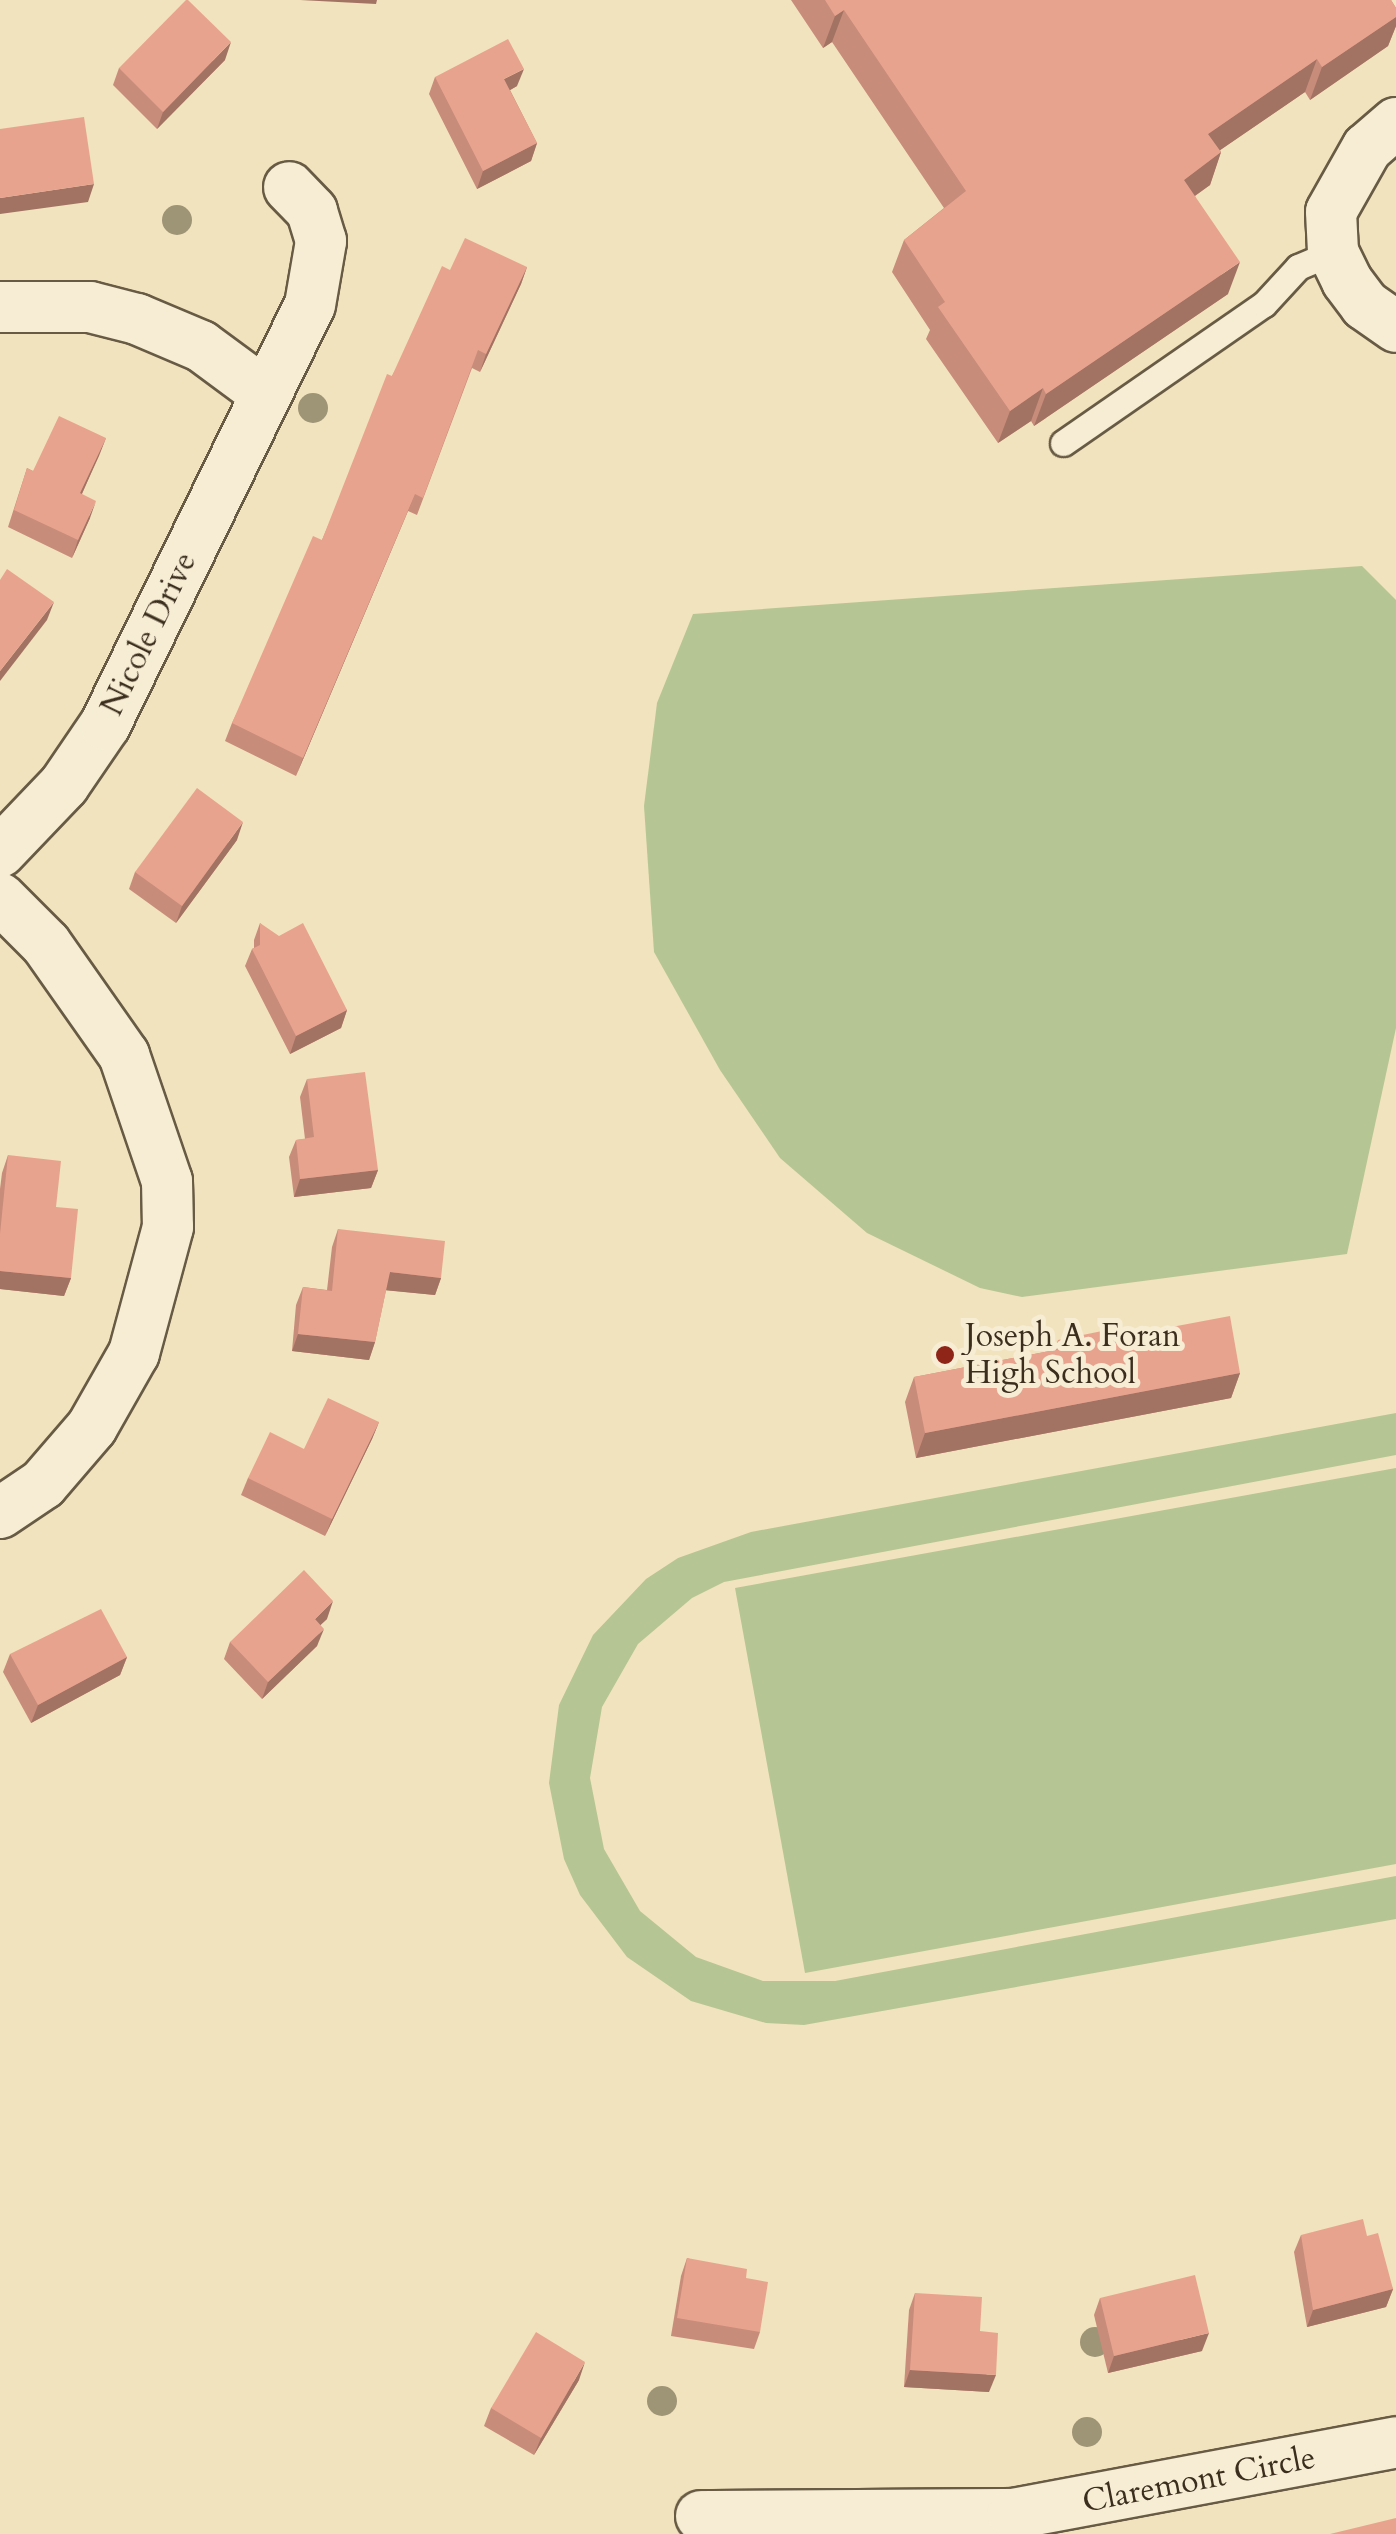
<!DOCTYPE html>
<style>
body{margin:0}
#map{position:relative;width:1396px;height:2534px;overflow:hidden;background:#f1e3bd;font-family:Cardo,serif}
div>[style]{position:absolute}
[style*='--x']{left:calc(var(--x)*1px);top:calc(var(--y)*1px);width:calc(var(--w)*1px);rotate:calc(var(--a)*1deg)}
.green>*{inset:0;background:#b6c594}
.roads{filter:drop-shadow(2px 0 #685b45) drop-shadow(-2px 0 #685b45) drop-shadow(0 2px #685b45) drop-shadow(0 -2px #685b45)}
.service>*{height:25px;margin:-12.5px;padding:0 12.5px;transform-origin:12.5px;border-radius:12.5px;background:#f6edd4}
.minor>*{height:50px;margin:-25px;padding:0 25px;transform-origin:25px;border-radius:25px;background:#f6edd4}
.trees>*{width:30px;height:30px;margin:-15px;border-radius:50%;background:#9e9476}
.wall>*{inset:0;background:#c88c7a}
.shaded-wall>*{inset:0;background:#a27263}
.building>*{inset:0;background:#e8a38e}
.dots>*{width:28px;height:28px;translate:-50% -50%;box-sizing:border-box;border:5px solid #f6edd4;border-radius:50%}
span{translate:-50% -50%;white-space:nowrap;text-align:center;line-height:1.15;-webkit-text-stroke:10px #f6edd4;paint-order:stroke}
.street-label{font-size:32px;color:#3b2e1d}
.poi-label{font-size:32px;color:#3b2e1d}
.left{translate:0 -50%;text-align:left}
</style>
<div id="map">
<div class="green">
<div style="clip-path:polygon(1362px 566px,1396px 600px,1396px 1028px,1347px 1254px,1022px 1297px,980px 1288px,867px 1233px,780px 1158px,720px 1070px,654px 952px,644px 806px,657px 703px,693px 614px)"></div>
<div style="clip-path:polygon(1396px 1413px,1396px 1455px,724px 1582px,692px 1598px,638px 1644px,602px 1707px,590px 1778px,604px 1849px,640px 1911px,696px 1957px,763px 1981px,835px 1981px,1396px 1876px,1396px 1919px,804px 2025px,766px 2023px,691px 2001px,627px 1957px,580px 1895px,564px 1859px,549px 1783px,559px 1705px,593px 1635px,646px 1579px,678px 1558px,751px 1532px)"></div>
<div style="clip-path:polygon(1396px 1468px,1396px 1864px,805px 1973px,735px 1588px)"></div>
</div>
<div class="roads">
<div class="service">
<div style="--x:1063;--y:443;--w:244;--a:-34.7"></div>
<div style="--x:1264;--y:304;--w:50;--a:-47.4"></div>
<div style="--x:1298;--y:267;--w:38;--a:-23"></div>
</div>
<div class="minor">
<div style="--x:1396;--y:123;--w:38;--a:139"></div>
<div style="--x:1367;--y:148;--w:73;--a:119.4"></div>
<div style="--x:1331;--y:212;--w:40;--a:87.1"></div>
<div style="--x:1333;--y:252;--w:32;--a:64"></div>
<div style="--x:1347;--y:281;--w:30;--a:53"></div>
<div style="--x:1365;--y:305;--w:38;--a:35"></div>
<div style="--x:0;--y:307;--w:90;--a:0"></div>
<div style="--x:90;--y:307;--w:49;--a:14.3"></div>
<div style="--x:137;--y:319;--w:69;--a:22.9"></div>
<div style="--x:201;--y:346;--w:81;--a:36.4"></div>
<div style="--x:0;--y:852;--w:93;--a:-46.3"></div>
<div style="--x:64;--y:785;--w:73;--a:-55.7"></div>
<div style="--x:105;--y:725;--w:467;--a:-64"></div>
<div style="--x:310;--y:305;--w:65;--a:-80.2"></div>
<div style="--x:321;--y:241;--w:31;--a:-107"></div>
<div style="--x:312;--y:211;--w:33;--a:-134"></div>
<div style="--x:0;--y:898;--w:65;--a:45"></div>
<div style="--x:46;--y:944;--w:136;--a:54.9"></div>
<div style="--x:124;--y:1055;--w:133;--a:71.2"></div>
<div style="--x:167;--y:1181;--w:46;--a:88.8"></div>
<div style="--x:168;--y:1227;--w:131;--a:105.1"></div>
<div style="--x:134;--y:1353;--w:85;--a:119.6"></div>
<div style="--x:92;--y:1427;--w:75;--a:130.7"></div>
<div style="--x:43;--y:1484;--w:52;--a:146"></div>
<div style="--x:701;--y:2516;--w:312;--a:-0.4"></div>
<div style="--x:1013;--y:2514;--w:390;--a:-10.6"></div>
</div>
</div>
<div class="trees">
<div style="left:177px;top:220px"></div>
<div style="left:313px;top:408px"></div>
<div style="left:1095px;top:2342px"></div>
<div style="left:662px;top:2401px"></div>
<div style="left:1087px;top:2432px"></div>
</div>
<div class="wall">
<div style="clip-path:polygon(791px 0,1391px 0,1396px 8px,1396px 26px,1388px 46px,1310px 100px,1305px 92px,1220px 150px,1221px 152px,1210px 185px,1195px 196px,1228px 294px,1034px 426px,1031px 421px,998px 443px,926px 339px,930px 330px,892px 272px,904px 240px,944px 208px,832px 42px,823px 48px)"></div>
<div style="clip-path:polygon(225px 60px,157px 129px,113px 85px,119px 68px)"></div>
<div style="clip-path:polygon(435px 77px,517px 86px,510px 90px,537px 143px,531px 161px,477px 189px,429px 94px)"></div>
<div style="clip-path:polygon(527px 267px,521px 284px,480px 372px,472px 368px,417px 515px,408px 511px,296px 776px,225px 741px,232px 723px,322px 540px,392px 376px,450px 270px)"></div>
<div style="clip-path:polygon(106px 438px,82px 494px,90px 518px,72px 558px,8px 527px,27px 468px,33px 471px)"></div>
<div style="clip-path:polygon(237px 840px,176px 923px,129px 889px,135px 872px)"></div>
<div style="clip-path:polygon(260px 923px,347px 1010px,341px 1028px,290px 1054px,245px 966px,252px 949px,254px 948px,254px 940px)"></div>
<div style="clip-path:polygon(307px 1079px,378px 1170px,371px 1188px,294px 1197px,289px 1157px,296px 1140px,305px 1139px,300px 1097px)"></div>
<div style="clip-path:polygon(8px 1155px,56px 1207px,71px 1278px,64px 1296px,0 1289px,0 1189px,2px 1173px)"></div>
<div style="clip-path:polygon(338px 1229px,441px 1278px,435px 1295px,386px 1290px,375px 1342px,369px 1360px,292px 1351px,296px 1305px,303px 1287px,327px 1290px,332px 1247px)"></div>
<div style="clip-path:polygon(1113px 1338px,1240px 1373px,1231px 1398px,916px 1458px,905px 1402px,914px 1377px,1055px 1350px,1058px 1340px)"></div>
<div style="clip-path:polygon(379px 1422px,372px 1439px,325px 1536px,241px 1495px,248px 1478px,304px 1449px)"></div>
<div style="clip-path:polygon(327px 1619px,320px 1625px,317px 1646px,262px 1699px,224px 1659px,230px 1642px)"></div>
<div style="clip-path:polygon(10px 1654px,127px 1657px,120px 1675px,31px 1723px,3px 1672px)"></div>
<div style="clip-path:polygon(1301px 2235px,1367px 2236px,1393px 2289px,1386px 2307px,1307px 2327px,1294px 2252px)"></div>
<div style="clip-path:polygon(687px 2258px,746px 2278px,760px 2332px,754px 2349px,671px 2336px,681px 2276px)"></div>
<div style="clip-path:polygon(915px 2293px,980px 2331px,989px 2392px,904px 2387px,909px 2310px)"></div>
<div style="clip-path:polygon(1100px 2298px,1202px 2351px,1108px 2373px,1094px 2315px)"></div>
<div style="clip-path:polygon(579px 2380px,534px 2455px,484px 2426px,491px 2408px)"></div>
</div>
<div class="shaded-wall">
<div style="clip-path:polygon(300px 0,377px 0,376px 4px)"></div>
<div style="clip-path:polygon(844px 10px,832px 42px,823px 48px,835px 16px)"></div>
<div style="clip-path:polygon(1396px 17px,1396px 26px,1388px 46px,1310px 100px,1322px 67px)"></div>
<div style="clip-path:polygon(231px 42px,225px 60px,157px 129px,163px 112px)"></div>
<div style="clip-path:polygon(1317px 59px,1305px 92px,1197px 166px,1208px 134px)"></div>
<div style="clip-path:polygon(524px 69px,517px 86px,498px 97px,504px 79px)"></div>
<div style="clip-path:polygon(537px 143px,531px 161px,477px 189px,483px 171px)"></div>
<div style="clip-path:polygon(1221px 152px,1210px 185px,1172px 212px,1184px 180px)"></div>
<div style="clip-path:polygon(94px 184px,88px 202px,0 214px,0 198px)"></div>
<div style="clip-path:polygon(1240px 262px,1228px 294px,1034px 426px,1046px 394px)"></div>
<div style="clip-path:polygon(527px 267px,521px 284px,480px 372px,486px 354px)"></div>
<div style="clip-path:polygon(1043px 388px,1031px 421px,998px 443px,1010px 411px)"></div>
<div style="clip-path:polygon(106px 438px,99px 456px,74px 511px,80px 493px)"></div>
<div style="clip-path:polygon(415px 494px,408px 511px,296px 776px,303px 758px)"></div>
<div style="clip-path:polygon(96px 501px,90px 518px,72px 558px,78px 540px)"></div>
<div style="clip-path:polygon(54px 602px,47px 620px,0 681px,0 671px)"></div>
<div style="clip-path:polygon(243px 822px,237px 840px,176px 923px,182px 906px)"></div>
<div style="clip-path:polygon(347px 1010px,341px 1028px,290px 1054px,296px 1036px)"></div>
<div style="clip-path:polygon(378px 1170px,371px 1188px,294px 1197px,300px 1179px)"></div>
<div style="clip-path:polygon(0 1271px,71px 1278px,64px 1296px,0 1289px)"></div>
<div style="clip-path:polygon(390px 1272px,441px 1278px,435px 1295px,383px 1290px)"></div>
<div style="clip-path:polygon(298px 1334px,375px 1342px,369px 1360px,292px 1351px)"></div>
<div style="clip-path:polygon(1240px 1373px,1231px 1398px,916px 1458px,925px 1433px)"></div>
<div style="clip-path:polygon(379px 1422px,372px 1439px,325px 1536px,332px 1519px)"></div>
<div style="clip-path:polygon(333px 1601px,327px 1619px,309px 1636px,315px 1619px)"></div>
<div style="clip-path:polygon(324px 1629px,317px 1646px,262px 1699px,268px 1682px)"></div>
<div style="clip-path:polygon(127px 1657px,120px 1675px,31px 1723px,38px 1705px)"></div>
<div style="clip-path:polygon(1393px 2289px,1386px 2307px,1307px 2327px,1313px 2310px)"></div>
<div style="clip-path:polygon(1209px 2333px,1202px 2351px,1108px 2373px,1114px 2356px)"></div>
<div style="clip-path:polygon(585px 2362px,579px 2380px,534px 2455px,541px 2438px)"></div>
<div style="clip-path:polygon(910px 2370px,996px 2375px,989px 2392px,904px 2387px)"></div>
</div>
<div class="building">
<div style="clip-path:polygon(186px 0,188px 0,231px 42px,163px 112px,119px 68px)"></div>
<div style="clip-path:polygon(825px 0,1391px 0,1396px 8px,1396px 17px,1322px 67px,1317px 59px,1208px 134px,1221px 152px,1184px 180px,1240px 262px,1046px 394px,1043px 388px,1010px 411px,938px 307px,945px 302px,904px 240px,966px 191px,844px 10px,835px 16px)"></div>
<div style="clip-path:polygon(508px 39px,524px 69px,504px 79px,537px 143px,483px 171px,435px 77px)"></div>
<div style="clip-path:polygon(84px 117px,94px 184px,0 198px,0 129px)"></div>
<div style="clip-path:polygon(465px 238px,527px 267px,486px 354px,478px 350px,423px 498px,415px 494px,303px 758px,232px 723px,313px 536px,322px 540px,387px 374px,392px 376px,442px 266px,450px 270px)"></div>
<div style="clip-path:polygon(59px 416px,106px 438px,80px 493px,96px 501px,78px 540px,14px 510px,27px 468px,33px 471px)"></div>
<div style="clip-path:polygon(7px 569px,54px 602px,0 671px,0 580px)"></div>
<div style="clip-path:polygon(197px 788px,243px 822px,182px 906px,135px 872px)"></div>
<div style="clip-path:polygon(260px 923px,279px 936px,303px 923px,347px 1010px,296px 1036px,252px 949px,260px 945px)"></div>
<div style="clip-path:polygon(365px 1072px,378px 1170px,300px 1179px,296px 1140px,314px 1137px,307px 1079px)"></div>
<div style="clip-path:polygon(8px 1155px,61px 1161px,56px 1207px,78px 1209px,71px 1278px,0 1271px,0 1234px)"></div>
<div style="clip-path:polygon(338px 1229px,445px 1241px,441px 1278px,390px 1272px,375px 1342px,298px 1334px,303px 1287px,332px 1291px)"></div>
<div style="clip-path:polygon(1230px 1316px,1240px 1373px,925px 1433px,914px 1377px,1060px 1349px,1058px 1340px,1112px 1329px,1113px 1338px)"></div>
<div style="clip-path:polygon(328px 1398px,379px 1422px,332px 1519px,248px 1478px,270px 1432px,304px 1449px)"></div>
<div style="clip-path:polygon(304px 1570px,333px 1601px,315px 1619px,324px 1629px,268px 1682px,230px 1642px)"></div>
<div style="clip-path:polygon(101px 1609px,127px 1657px,38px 1705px,10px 1654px)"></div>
<div style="clip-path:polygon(1363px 2219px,1367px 2236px,1378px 2233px,1393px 2289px,1313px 2310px,1301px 2235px)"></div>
<div style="clip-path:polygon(687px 2258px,747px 2269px,746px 2278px,768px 2282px,760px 2332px,677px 2318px)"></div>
<div style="clip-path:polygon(1195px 2275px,1209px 2333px,1114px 2356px,1100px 2298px)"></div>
<div style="clip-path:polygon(915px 2293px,982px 2297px,980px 2331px,998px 2333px,996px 2375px,910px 2370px)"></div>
<div style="clip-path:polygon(536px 2332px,585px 2362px,541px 2438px,491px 2408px)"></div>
<div style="clip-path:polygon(1396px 2518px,1396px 2534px,1330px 2534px)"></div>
</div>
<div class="dots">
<div style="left:945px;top:1355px;background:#8f2418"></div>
</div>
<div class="street-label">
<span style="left:149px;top:634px;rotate:-64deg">Nicole Drive</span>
<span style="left:1199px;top:2480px;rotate:-11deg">Claremont Circle</span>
</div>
<div class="poi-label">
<span class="left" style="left:965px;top:1355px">Joseph A. Foran<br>High School</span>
</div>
</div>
